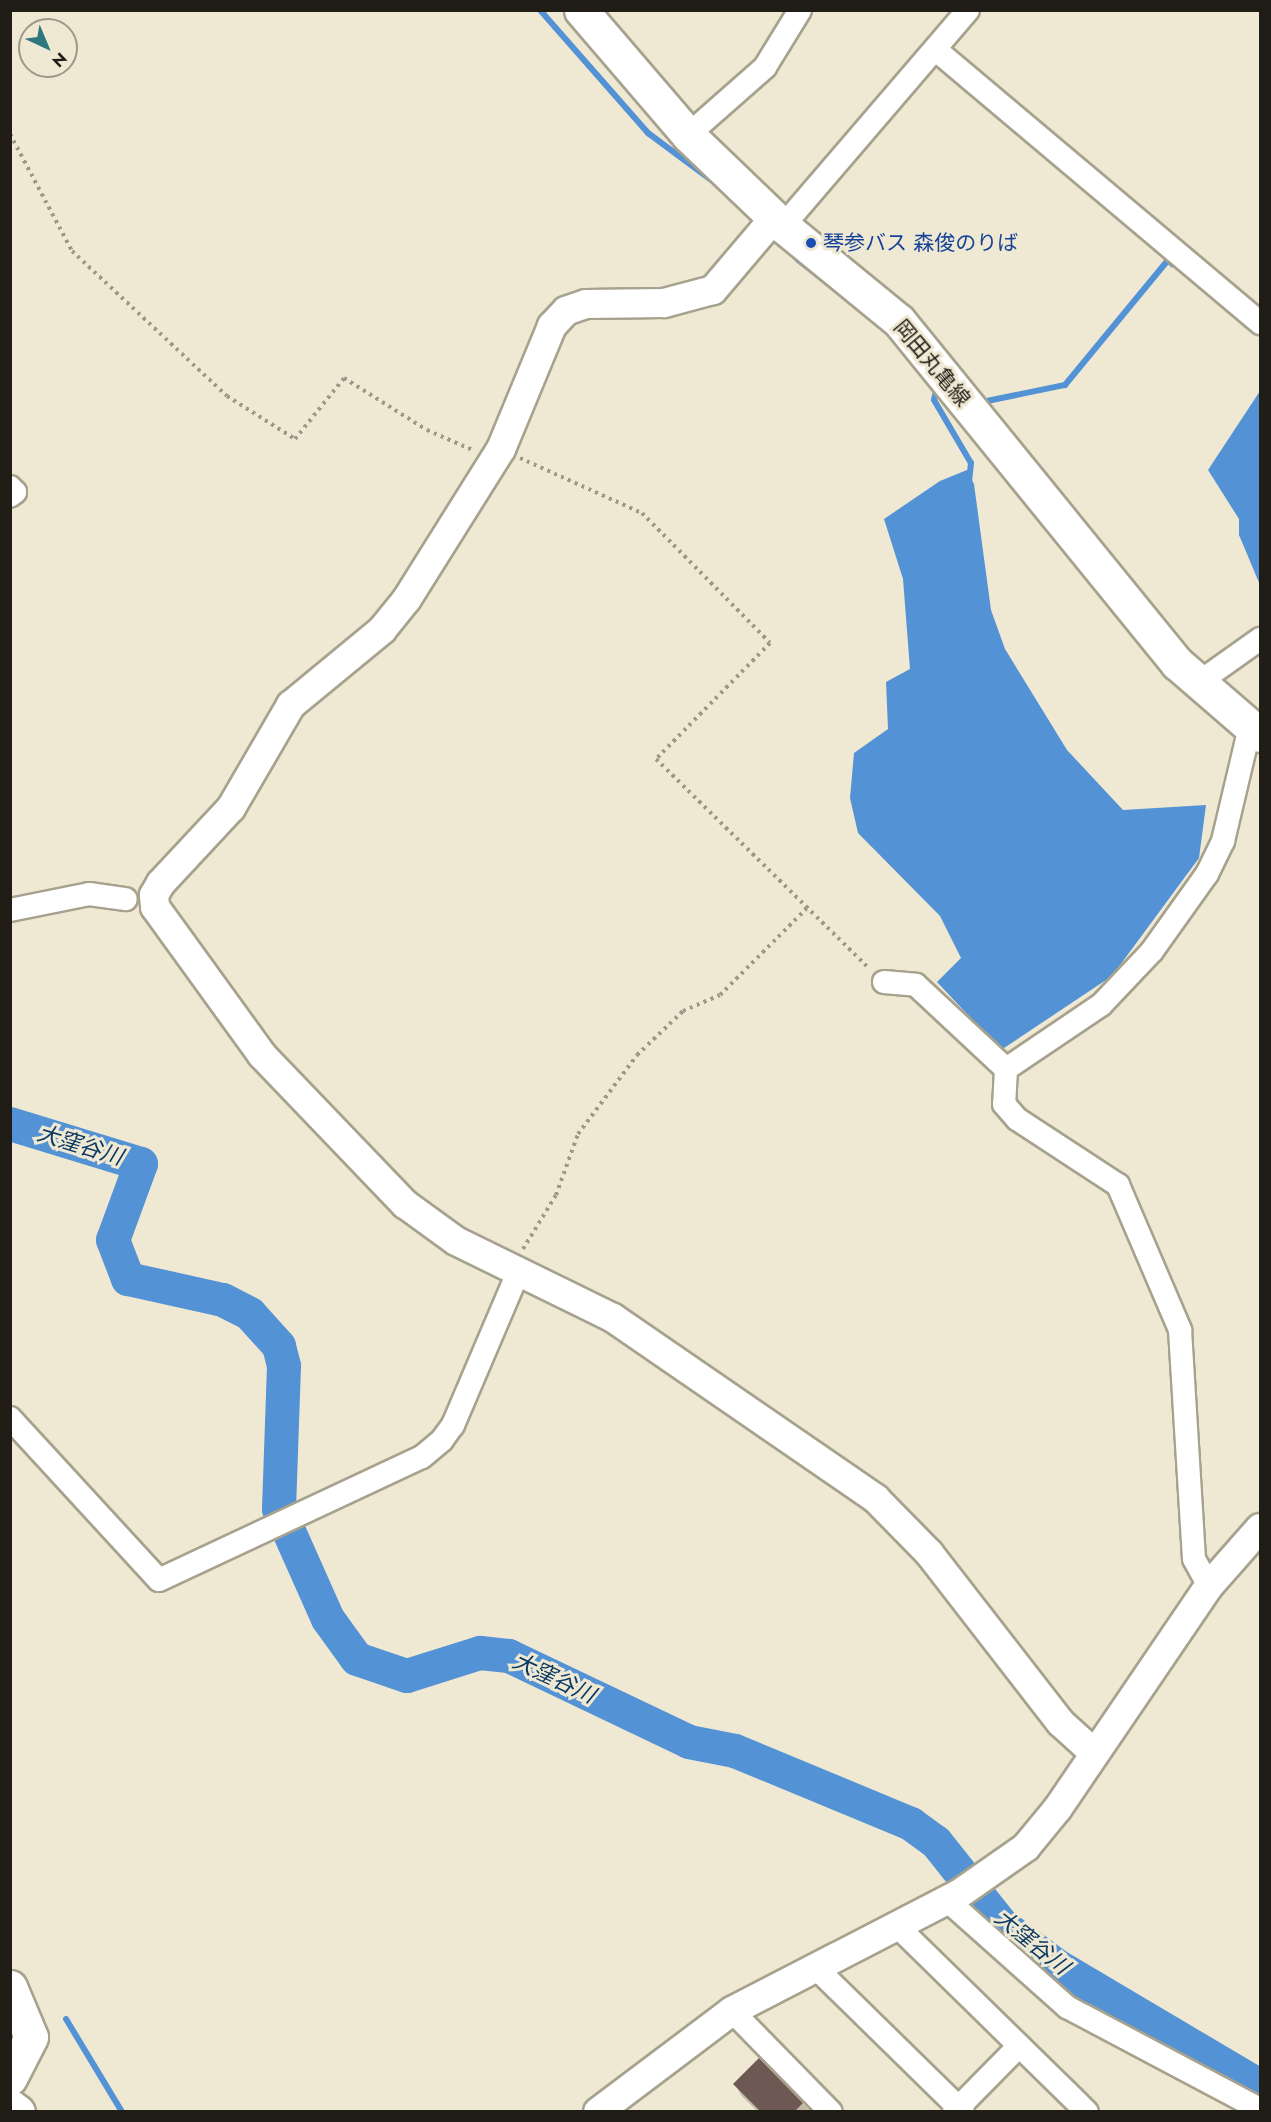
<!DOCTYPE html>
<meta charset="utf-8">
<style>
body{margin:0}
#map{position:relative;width:1271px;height:2122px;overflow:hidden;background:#efe8d3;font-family:Jost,"Noto Sans JP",sans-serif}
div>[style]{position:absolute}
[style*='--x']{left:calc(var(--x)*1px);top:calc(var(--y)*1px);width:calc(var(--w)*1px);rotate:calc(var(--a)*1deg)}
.water>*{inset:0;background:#5392d5}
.shadow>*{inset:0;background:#0003}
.stream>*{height:6px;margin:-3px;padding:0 3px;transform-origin:3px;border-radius:3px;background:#5392d5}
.river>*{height:34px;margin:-17px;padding:0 17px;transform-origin:17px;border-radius:17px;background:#5392d5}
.building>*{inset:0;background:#6d5853}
.path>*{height:4px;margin-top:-2px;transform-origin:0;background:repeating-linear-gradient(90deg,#9d9888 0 3px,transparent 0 7.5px)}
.roads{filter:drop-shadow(2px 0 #a7a28d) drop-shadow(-2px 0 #a7a28d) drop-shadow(0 2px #a7a28d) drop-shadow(0 -2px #a7a28d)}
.minor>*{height:22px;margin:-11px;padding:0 11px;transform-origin:11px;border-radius:11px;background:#fff}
.tertiary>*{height:28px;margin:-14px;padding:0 14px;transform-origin:14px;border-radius:14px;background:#fff}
.secondary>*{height:33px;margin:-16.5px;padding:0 16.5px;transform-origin:16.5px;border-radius:16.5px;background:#fff}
.trunk>*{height:33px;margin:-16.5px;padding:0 16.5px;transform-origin:16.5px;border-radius:16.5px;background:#fff}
.dots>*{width:16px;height:16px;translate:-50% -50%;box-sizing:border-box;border:3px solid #efe8d3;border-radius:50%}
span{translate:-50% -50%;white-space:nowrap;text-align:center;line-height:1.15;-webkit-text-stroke:6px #efe8d3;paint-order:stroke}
.transit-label{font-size:21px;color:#164399}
.left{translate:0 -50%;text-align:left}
.street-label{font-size:21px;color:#1f1d15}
.water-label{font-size:22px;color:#093863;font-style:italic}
.frame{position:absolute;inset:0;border:12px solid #1f1d15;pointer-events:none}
.north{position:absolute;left:18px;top:18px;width:60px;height:60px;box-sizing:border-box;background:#efe8d3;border:2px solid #9c9787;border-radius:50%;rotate:136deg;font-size:16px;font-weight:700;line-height:24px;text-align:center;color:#1f1d15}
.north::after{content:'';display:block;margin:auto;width:21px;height:27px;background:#2f777f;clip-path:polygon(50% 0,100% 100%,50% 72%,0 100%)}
</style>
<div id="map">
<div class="water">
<div style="clip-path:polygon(1260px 391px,1260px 585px,1239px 535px,1239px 519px,1208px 470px)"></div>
<div style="clip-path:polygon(967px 470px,974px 484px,991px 610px,1005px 649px,1067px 750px,1123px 810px,1206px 805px,1199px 858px,1112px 976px,1001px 1050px,937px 982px,961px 958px,940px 916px,858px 833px,850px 798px,854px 753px,888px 729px,886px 682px,910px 669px,903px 579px,884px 519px,940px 481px)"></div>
</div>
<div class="shadow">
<div style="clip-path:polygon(759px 2060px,811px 2112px,758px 2112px,741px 2095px,735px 2084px)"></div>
</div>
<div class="stream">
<div style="--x:540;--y:10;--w:164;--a:48.7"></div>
<div style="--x:648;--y:133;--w:79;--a:36.7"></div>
<div style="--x:798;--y:260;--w:41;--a:38"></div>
<div style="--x:937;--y:386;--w:14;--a:102"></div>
<div style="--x:934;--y:400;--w:73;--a:59.6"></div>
<div style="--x:971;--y:463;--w:20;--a:96"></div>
<div style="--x:982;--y:402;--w:85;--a:-11.6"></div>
<div style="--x:1065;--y:385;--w:162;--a:-50.5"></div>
<div style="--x:1168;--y:260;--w:6;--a:45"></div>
<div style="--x:66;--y:2019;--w:109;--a:58.9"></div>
</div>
<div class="river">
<div style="--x:10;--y:1124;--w:137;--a:17"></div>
<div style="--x:141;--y:1164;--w:81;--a:110.2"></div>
<div style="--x:113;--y:1240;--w:42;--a:69"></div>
<div style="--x:128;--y:1279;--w:97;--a:12.5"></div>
<div style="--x:223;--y:1300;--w:30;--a:27"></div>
<div style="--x:250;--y:1314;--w:43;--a:47.8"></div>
<div style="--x:279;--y:1346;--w:21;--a:76"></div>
<div style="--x:284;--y:1366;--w:143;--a:92"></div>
<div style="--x:279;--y:1509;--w:120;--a:66"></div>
<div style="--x:328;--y:1619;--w:49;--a:54.1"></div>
<div style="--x:357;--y:1659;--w:53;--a:18.8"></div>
<div style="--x:407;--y:1676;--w:77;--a:-17.5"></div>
<div style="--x:480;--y:1653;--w:29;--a:6"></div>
<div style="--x:509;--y:1656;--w:199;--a:25.5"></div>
<div style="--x:689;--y:1742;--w:47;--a:11.1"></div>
<div style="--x:735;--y:1751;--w:191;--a:22.5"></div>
<div style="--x:911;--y:1824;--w:31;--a:36"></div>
<div style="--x:936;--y:1842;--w:106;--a:51.5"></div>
<div style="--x:1002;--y:1925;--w:69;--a:36.7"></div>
<div style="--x:1057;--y:1966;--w:236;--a:30.6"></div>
</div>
<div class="building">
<div style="clip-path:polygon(759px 2058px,803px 2103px,794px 2112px,761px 2112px,733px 2084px)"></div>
</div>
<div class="path">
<div style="--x:10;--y:134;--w:132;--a:62.1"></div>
<div style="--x:72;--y:251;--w:212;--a:43.1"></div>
<div style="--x:227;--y:396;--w:80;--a:32.3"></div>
<div style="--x:295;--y:439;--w:78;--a:-51.2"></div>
<div style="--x:344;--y:378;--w:98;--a:32.1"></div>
<div style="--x:427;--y:430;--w:52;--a:23.6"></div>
<div style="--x:520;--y:458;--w:134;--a:24.3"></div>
<div style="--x:642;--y:513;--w:182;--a:45.4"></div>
<div style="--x:770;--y:643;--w:163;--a:134.5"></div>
<div style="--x:656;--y:759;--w:298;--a:44.5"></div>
<div style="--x:523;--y:1249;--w:63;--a:-58.6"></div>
<div style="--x:556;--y:1195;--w:65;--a:-70.2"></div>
<div style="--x:578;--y:1134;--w:99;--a:-53.2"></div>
<div style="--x:637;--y:1055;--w:64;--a:-43.7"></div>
<div style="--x:683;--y:1011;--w:40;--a:-23.4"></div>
<div style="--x:720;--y:995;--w:122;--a:-45"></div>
</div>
<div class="roads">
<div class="minor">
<div style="--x:936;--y:50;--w:424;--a:40.1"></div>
<div style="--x:688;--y:135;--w:103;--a:-41.4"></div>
<div style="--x:765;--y:67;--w:67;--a:-58.4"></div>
<div style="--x:783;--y:226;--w:284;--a:-49.4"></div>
<div style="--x:10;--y:487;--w:7;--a:45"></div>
<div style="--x:15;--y:492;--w:6;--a:141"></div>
<div style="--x:1198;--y:683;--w:76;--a:-35.4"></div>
<div style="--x:10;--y:910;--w:81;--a:-11.4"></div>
<div style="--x:89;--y:894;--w:37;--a:8"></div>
<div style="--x:884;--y:982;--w:32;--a:5"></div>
<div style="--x:916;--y:985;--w:123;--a:43"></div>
<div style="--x:1006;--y:1069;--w:35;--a:93"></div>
<div style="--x:1004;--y:1104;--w:20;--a:49"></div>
<div style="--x:1017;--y:1119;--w:121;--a:33.2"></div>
<div style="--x:1118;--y:1185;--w:158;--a:66.8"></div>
<div style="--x:1180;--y:1330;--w:229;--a:86.5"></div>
<div style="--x:1194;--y:1559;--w:31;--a:61"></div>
<div style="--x:1006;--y:1069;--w:115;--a:-34"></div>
<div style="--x:1101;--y:1005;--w:74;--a:-46.6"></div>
<div style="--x:1152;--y:951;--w:95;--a:-54.5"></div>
<div style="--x:1207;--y:874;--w:37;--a:-64"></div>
<div style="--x:1223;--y:841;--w:117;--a:-76.7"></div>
<div style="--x:10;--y:1418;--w:220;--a:47.4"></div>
<div style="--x:159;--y:1580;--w:290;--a:-25.1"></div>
<div style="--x:422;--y:1457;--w:26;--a:-40"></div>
<div style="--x:442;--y:1440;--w:19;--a:-54"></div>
<div style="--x:453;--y:1425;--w:168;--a:-66.9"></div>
<div style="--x:947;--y:1900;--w:161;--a:41.7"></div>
<div style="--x:1067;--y:2007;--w:218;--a:27.9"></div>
<div style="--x:896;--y:1925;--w:267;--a:44.4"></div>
<div style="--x:815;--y:1967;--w:207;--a:44.4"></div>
<div style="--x:732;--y:2011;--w:141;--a:45.6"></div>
<div style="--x:954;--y:2112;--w:93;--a:-45.4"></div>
</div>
<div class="tertiary">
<div style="--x:775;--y:217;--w:96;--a:130.3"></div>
<div style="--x:713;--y:290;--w:51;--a:165.1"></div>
<div style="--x:664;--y:303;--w:78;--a:179.3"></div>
<div style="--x:586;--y:304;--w:21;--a:161"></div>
<div style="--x:566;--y:311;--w:21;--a:133"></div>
<div style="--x:552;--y:326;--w:133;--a:112.5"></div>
<div style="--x:501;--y:449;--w:177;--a:122.1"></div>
<div style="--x:407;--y:599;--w:40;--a:129"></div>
<div style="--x:382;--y:630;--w:118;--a:140.5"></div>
<div style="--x:291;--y:705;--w:119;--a:120.2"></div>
<div style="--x:231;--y:808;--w:103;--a:133"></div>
<div style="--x:161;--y:883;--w:14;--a:120"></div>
<div style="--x:154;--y:895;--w:12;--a:85"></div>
<div style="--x:155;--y:907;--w:183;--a:54.1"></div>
<div style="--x:262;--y:1055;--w:207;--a:46.2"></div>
<div style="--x:405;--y:1204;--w:63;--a:36"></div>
<div style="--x:456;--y:1241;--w:175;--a:26.1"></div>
<div style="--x:613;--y:1318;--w:319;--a:34.5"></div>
<div style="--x:876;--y:1499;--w:76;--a:45.5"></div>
<div style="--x:929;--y:1553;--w:215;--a:52.2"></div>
<div style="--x:1061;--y:1723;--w:43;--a:42.2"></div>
<div style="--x:598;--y:2112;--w:168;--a:-37"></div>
<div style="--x:732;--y:2011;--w:255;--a:-27.3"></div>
<div style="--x:959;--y:1894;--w:82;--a:-35"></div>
<div style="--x:1026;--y:1847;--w:50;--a:-50.6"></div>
<div style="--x:1058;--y:1808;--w:268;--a:-55.8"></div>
<div style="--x:1209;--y:1586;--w:77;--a:-48.7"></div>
</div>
<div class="secondary">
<div style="--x:581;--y:10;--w:165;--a:49.4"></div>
<div style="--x:688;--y:135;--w:132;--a:43.8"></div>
<div style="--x:783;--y:226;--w:150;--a:39.3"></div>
<div style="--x:899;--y:321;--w:441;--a:50.9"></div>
<div style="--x:1177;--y:663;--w:110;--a:40.9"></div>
</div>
<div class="trunk">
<div style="--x:10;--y:1987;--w:54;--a:67.2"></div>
<div style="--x:31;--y:2037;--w:46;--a:117.1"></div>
<div style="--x:10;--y:2106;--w:10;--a:37"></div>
</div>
</div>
<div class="dots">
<div style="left:811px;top:243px;background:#1a4fb4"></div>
</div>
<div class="transit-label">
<span class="left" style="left:823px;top:243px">琴参バス 森俊のりば</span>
</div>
<div class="street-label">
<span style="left:932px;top:363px;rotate:50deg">岡田丸亀線</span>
</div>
<div class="water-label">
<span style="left:80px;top:1145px;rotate:17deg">大窪谷川</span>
<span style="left:554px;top:1678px;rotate:25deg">大窪谷川</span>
<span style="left:1032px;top:1942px;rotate:39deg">大窪谷川</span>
</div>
<div class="frame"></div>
<div class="north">N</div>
</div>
